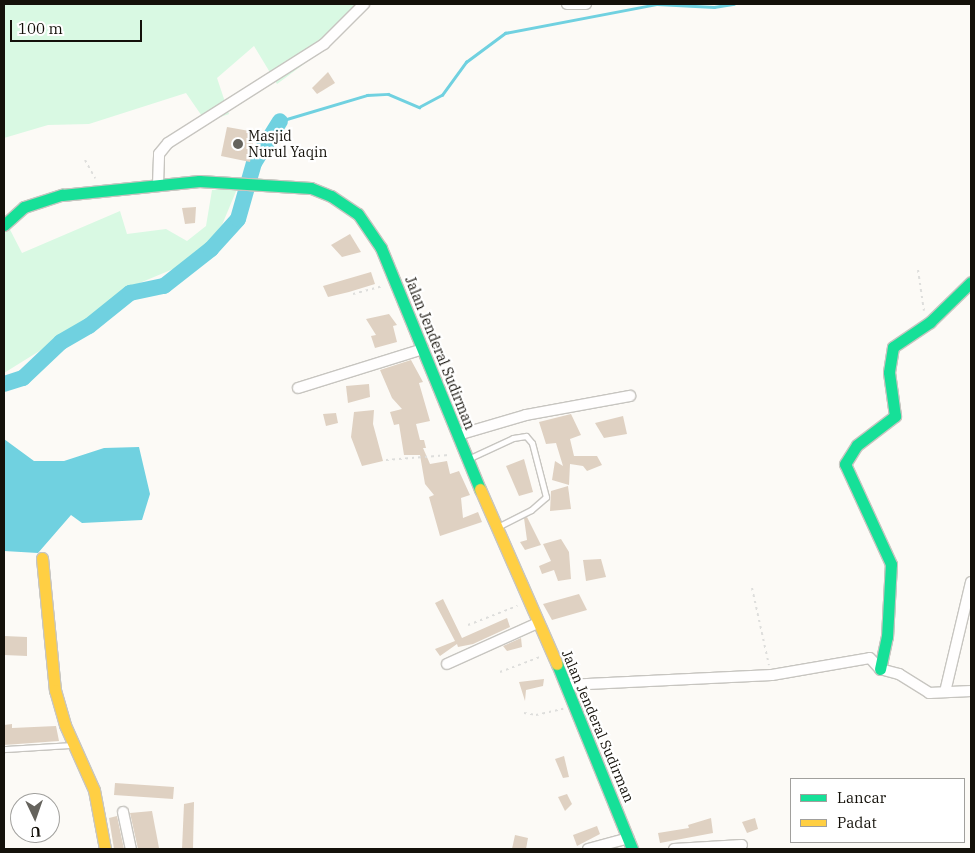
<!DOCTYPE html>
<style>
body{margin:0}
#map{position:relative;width:975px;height:853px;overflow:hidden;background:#fcfaf6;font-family:"IBM Plex Serif",serif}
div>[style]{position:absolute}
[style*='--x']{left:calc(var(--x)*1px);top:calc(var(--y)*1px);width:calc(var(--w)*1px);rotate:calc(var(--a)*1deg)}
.green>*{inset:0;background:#d9f9e3}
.water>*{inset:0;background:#70d1e0}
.stream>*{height:2.5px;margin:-1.25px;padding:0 1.25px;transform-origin:1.25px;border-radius:1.25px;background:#70d1e0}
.river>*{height:16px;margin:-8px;padding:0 8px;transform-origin:8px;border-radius:8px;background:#70d1e0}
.building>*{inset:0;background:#dfd1c2}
.path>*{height:2px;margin-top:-1px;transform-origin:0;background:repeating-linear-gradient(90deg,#dededc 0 2.5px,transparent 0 6.5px)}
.roads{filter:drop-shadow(1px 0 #c7c5c0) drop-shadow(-1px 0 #c7c5c0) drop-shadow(0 1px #c7c5c0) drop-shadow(0 -1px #c7c5c0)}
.lane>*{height:5px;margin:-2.5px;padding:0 2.5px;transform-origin:2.5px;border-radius:2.5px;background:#fffefe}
.street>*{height:10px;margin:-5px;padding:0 5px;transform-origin:5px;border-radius:5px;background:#fffefe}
.fast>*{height:11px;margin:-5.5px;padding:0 5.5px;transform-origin:5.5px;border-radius:5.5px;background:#16e098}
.slow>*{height:11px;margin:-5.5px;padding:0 5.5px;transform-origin:5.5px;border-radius:5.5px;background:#ffcf43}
.dots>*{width:14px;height:14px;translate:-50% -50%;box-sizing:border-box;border:2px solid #fff;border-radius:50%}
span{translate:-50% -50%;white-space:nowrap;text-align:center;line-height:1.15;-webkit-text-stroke:4.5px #fff;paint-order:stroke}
.poi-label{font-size:14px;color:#14110a}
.left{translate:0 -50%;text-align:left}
.street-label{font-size:14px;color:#14110a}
.frame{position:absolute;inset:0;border:5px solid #14110a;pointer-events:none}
.legend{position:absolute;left:790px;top:778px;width:175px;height:65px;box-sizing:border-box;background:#fff;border:1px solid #a1a09d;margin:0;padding:6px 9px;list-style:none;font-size:15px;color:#14110a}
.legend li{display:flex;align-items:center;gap:10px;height:25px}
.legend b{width:25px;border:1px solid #a1a09d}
.north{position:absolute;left:10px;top:793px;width:50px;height:50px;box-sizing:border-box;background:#fff;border:1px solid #a1a09d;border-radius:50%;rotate:177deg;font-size:14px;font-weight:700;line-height:20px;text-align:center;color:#14110a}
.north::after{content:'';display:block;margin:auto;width:18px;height:22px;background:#65635d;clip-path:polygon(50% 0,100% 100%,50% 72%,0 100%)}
.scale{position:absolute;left:10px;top:20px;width:132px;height:22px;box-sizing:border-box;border:2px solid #14110a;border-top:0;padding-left:6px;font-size:15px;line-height:18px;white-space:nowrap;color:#14110a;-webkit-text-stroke:4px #fff;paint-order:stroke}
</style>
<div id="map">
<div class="green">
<div style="clip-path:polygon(4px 4px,361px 4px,304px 64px,277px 84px,254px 46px,217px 78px,229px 114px,206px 122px,186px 93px,89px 124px,48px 125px,4px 138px)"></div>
<div style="clip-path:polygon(237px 189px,222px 225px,200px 251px,178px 267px,130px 287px,91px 319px,4px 373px,4px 218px,22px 253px,120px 211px,127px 234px,166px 229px,187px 241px,206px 226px,212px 190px)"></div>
</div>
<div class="water">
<div style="clip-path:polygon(4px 439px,34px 461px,64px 461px,104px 448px,139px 447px,150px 494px,142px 520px,82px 523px,71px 515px,38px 553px,4px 551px)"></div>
</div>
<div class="stream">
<div style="--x:280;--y:121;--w:91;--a:-16.6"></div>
<div style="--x:367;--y:95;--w:21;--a:-3"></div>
<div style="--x:388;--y:94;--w:34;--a:23"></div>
<div style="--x:419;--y:107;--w:26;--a:-28"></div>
<div style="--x:442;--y:95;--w:41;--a:-54"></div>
<div style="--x:466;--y:62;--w:49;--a:-36.6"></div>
<div style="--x:505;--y:33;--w:155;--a:-10.8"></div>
<div style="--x:657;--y:4;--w:57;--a:3"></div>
<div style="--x:714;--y:7;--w:20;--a:-9"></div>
</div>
<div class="river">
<div style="--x:4;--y:384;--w:20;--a:-18"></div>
<div style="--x:23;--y:378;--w:52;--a:-43.5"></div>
<div style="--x:61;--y:342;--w:32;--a:-30"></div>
<div style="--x:89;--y:326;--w:53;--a:-38.8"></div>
<div style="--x:130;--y:293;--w:35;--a:-12"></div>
<div style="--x:164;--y:286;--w:60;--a:-38.2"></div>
<div style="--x:211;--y:249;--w:40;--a:-48"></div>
<div style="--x:238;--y:219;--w:58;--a:-74.1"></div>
<div style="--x:254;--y:163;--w:49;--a:-58.2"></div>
</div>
<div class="building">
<div style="clip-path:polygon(328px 72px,335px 83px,317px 94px,312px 88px)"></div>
<div style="clip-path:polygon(227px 127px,255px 132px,250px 162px,221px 156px)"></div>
<div style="clip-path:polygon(196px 207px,195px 223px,185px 224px,182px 208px)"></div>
<div style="clip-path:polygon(350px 234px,361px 252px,342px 257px,331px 245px)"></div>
<div style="clip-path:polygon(371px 272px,375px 284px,349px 292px,328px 297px,323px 286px)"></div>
<div style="clip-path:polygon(389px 314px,397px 325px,393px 326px,397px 342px,375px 348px,371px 336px,376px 335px,366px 319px)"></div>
<div style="clip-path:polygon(411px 360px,423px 382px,419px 383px,430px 421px,416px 424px,420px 440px,424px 440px,426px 448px,423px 448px,430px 464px,447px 461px,450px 474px,459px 471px,470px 495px,461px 498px,463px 518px,478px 512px,482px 522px,440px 536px,429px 497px,434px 495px,425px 484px,420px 455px,404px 455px,399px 424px,394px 425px,390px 412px,402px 409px,392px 398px,380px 370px)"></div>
<div style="clip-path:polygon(369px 384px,370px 397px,348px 403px,346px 386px)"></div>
<div style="clip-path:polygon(374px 410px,373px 424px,383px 461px,362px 466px,351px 437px,354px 412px)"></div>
<div style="clip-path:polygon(336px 413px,338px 423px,326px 426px,323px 414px)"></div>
<div style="clip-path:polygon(571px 414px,581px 435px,570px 439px,574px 456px,597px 456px,602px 465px,587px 471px,583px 466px,570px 464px,569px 485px,552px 480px,555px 461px,563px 466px,556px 443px,546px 444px,539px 422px)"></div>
<div style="clip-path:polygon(623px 416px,627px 434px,604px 438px,595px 423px)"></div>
<div style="clip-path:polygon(524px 459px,533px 492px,519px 496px,506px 466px)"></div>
<div style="clip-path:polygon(568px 486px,571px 509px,550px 511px,551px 491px)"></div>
<div style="clip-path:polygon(527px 517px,541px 545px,525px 550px,520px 542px,527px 540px,524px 518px)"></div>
<div style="clip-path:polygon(561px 539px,569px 552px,571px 579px,558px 581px,554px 570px,542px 574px,539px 566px,551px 561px,543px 544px)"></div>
<div style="clip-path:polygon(601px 559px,606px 577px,586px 581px,583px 560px)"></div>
<div style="clip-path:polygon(579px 594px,587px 610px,552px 620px,543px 604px)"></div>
<div style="clip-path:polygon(443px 599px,462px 638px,507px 618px,510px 627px,473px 644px,458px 647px,457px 644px,440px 656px,435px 649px,455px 641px,435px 603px)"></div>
<div style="clip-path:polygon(4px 636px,27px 637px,27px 656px,4px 655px)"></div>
<div style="clip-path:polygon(521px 638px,522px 647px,507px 651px,503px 646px)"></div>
<div style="clip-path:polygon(544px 679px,543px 686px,526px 690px,525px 701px,519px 682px)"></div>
<div style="clip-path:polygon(12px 724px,12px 728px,56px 726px,59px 741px,4px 745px,4px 725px)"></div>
<div style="clip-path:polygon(564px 756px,569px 777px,563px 778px,555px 759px)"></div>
<div style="clip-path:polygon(115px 783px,174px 787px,173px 799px,114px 795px)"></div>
<div style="clip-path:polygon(567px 794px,572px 804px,565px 811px,558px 797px)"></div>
<div style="clip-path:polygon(194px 802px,193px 849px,182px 849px,184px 804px)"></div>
<div style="clip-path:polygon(152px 811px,159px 848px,138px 849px,130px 813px)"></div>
<div style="clip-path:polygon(117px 816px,124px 849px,114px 849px,109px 818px)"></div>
<div style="clip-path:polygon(711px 818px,713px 833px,660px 843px,658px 833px,689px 828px,688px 825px)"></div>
<div style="clip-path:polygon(755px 818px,758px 829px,747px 833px,742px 822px)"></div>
<div style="clip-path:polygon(597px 826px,600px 834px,577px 846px,573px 835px)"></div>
<div style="clip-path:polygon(515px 835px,528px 838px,526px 849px,512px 849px)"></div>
</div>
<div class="path">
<div style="--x:85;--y:160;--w:21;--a:61"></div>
<div style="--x:918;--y:270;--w:41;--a:81.7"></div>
<div style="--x:353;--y:294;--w:31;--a:-15"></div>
<div style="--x:386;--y:460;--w:63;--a:-4.5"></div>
<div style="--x:752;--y:588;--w:79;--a:77.6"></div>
<div style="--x:468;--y:625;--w:53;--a:-21.2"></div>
<div style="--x:500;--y:672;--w:43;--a:-20.6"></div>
<div style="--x:524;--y:713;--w:12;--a:9"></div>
<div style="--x:536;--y:715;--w:28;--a:-13"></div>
</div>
<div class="roads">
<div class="lane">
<div style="--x:470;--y:458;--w:47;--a:-24.9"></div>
<div style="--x:513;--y:438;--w:13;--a:-9"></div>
<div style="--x:526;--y:436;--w:9;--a:49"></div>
<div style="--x:532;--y:443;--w:56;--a:75.5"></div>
<div style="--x:546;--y:497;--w:20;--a:139"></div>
<div style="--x:531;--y:510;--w:36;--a:153"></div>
<div style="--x:4;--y:749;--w:67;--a:-3.4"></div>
</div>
<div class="street">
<div style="--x:567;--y:4;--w:19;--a:0"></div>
<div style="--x:158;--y:185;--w:31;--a:-88"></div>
<div style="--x:159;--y:154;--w:14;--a:-51"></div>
<div style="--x:168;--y:143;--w:185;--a:-32.4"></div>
<div style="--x:324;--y:44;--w:57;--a:-45"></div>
<div style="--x:298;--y:388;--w:131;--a:-17.3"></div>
<div style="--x:458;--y:435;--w:71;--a:-16.4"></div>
<div style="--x:526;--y:415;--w:106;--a:-10.4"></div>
<div style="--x:447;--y:664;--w:100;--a:-24.3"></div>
<div style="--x:567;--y:685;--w:205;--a:-2.8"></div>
<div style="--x:772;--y:675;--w:99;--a:-9.8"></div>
<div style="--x:870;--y:658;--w:15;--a:48"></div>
<div style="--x:880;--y:669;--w:20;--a:15"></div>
<div style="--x:899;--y:674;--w:36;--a:32"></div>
<div style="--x:929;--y:693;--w:42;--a:-2.7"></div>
<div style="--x:945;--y:692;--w:113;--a:-76.7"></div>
<div style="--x:123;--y:812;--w:38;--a:78"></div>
<div style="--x:588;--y:849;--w:42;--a:-15"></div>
<div style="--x:674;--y:849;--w:68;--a:-3.4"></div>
</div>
<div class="fast">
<div style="--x:4;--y:225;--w:27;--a:-42"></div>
<div style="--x:24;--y:207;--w:40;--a:-18"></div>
<div style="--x:62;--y:195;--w:138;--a:-5.8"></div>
<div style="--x:199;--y:181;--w:112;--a:3.6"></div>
<div style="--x:311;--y:188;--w:22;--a:22"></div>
<div style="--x:331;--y:196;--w:32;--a:34"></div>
<div style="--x:358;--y:214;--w:41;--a:55.9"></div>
<div style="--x:381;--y:248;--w:261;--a:67.7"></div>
<div style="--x:557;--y:664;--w:200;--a:67.9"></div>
<div style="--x:880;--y:669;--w:33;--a:-78"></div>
<div style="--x:887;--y:637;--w:73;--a:-86.9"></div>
<div style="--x:891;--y:564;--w:110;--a:-114.7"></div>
<div style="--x:845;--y:464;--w:22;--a:-58"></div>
<div style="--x:857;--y:445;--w:48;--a:-37.3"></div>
<div style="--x:895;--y:416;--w:44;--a:-97.8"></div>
<div style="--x:889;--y:372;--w:25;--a:-81"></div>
<div style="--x:893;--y:347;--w:45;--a:-34"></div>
<div style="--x:930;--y:322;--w:57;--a:-44.3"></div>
</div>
<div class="slow">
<div style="--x:480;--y:489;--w:191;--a:66.3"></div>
<div style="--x:42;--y:558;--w:133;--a:84.4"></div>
<div style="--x:55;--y:690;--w:36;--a:74"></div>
<div style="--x:65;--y:725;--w:71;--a:66"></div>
<div style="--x:94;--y:790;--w:60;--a:79.4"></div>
</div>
</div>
<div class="dots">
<div style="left:238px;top:144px;background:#65635d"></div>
</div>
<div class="poi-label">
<span class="left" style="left:248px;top:144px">Masjid<br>Nurul Yaqin</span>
</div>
<div class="street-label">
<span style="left:440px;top:353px;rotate:68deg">Jalan Jenderal Sudirman</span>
<span style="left:598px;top:726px;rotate:67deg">Jalan Jenderal Sudirman</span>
</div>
<div class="frame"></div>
<ul class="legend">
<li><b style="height:6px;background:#16e098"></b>Lancar</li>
<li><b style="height:6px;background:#ffcf43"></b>Padat</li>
</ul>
<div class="north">U</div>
<div class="scale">100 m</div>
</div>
